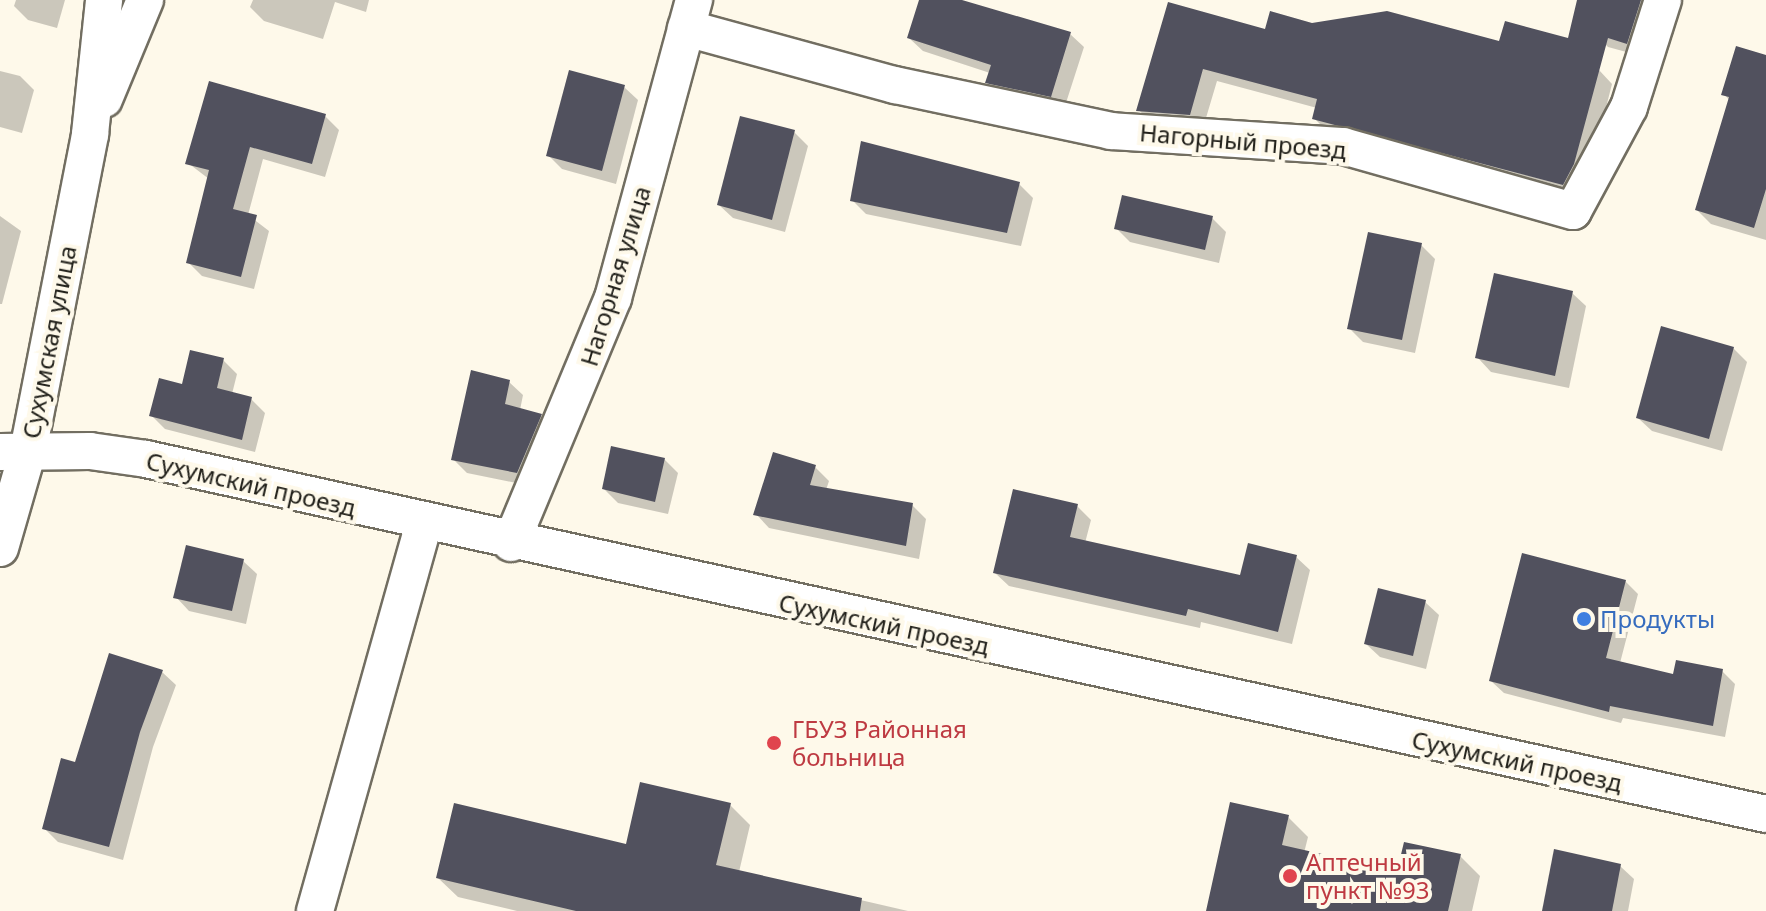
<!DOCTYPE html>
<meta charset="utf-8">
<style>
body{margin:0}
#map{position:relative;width:1766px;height:911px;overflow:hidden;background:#fef9ea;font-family:"Noto Sans",sans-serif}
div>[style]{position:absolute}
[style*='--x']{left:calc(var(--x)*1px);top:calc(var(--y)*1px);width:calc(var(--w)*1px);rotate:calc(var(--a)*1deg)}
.shadow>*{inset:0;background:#0003}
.building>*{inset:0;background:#51515e}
.roads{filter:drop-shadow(2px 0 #726e61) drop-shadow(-2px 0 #726e61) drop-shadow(0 2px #726e61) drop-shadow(0 -2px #726e61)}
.minor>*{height:36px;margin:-18px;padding:0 18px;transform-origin:18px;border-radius:18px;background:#fff}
.dots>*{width:22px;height:22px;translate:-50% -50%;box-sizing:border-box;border:4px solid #fef9ea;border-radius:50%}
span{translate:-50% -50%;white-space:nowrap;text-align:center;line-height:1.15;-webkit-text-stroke:8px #fef9ea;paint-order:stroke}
.street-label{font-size:24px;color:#22211b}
.shop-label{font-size:24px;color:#366cbe}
.left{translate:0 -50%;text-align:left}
.health-label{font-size:24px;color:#be3a42}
</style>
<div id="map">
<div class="shadow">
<div style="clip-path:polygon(16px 0,65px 0,57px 28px,28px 20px,14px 6px)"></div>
<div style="clip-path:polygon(253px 0,369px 0,366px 12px,335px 2px,323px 39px,264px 21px,250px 7px)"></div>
<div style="clip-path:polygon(922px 0,958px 0,1070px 34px,1084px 47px,1064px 109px,1001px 96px,988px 82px,990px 73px,923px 51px,909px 38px)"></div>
<div style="clip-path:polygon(1579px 0,1657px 0,1641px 56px,1608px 47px,1595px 34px)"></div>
<div style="clip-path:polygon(1169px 4px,1267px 32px,1312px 25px,1599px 70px,1612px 84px,1588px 178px,1577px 198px,1328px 132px,1314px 118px,1317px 108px,1217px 81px,1203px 128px,1152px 124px,1139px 110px)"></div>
<div style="clip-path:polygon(1766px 57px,1766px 240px,1711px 224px,1697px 210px,1730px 101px,1724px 94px)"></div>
<div style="clip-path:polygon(0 71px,20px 76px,34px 90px,22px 133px,0 127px)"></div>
<div style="clip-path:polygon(624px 87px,638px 100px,616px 184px,562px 169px,548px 155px)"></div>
<div style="clip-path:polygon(325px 116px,339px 130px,325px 177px,263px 159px,248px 215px,269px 231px,254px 289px,202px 276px,188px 262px,209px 179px,188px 163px)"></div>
<div style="clip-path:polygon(794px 132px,808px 146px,785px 232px,733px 218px,719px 205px)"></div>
<div style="clip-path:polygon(1019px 184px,1033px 198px,1021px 246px,866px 214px,852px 200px)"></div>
<div style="clip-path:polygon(0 216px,21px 231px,2px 304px,0 304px)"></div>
<div style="clip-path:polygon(1212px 218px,1226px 232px,1219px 263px,1130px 242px,1116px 228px)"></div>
<div style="clip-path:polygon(1421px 245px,1435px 259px,1415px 353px,1363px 342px,1349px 328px)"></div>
<div style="clip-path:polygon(1572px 293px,1586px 306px,1569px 388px,1491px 372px,1478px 358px)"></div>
<div style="clip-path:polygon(1733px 348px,1747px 362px,1722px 451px,1652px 431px,1638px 418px)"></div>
<div style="clip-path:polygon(223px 360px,237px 374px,232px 394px,251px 399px,265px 413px,255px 452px,165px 429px,151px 415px)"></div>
<div style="clip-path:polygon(509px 382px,523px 395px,520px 410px,541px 416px,554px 430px,531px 486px,467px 473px,453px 459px)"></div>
<div style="clip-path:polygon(664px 459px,678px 473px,668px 514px,618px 503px,604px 489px)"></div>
<div style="clip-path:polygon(815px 467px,829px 481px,826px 490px,912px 505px,926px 519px,919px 559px,769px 528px,756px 514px)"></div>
<div style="clip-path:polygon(1077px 506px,1091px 520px,1085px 543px,1241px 577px,1296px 557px,1310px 570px,1292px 644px,1201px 622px,1200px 628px,1009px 586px,995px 573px)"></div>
<div style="clip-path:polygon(243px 561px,257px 574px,246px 624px,189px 611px,176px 597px)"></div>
<div style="clip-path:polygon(1625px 581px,1638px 594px,1620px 663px,1675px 676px,1722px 671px,1735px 684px,1725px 737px,1623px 718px,1621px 723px,1504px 693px,1491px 681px)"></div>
<div style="clip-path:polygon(1425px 602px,1439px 615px,1426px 669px,1380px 657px,1366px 644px)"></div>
<div style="clip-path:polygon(110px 656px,162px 672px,176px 685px,153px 747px,123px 860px,58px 842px,45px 829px,76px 764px)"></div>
<div style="clip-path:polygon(730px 805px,750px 825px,739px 872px,908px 911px,517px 911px,458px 897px,438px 878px,627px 846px)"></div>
<div style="clip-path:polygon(1288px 817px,1308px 837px,1304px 853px,1399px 874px,1460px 856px,1480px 876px,1472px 911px,1211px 911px)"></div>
<div style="clip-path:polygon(1620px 866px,1634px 879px,1628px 911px,1544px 911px)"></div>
</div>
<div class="building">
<div style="clip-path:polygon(919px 0,962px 0,1071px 32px,1051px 97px,985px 83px,991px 65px,907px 38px)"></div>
<div style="clip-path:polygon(1577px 0,1641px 0,1627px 44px,1608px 38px,1574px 164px,1563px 185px,1312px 119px,1317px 99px,1203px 69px,1190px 115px,1136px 111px,1168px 2px,1265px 29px,1270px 11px,1312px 23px,1387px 11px,1499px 41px,1505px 21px,1568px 38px)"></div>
<div style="clip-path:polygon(1736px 46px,1766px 55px,1766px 189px,1754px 228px,1695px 210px,1729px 97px,1721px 95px)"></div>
<div style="clip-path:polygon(569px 70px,625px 85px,602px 171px,546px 156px)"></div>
<div style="clip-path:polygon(209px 81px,326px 114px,312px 164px,250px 147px,233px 209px,257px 215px,241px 277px,186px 263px,209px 170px,185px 164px)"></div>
<div style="clip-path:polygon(740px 116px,795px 130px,772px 220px,717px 205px)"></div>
<div style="clip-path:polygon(861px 141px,1020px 182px,1007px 233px,850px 201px)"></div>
<div style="clip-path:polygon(1122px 195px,1213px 216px,1205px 250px,1114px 229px)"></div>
<div style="clip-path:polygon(1368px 232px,1422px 243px,1402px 340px,1347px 329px)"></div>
<div style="clip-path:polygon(1494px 273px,1573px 291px,1555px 376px,1475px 358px)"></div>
<div style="clip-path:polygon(1661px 326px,1734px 347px,1709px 439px,1636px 418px)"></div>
<div style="clip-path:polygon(190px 350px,224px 358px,217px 388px,252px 397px,242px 440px,149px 416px,159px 378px,182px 384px)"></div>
<div style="clip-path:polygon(471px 370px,510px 380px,505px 404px,542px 414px,517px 473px,451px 460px)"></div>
<div style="clip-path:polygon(611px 446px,665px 458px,655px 502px,602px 489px)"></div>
<div style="clip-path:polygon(773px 452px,816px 465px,810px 485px,913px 503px,906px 546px,753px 515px)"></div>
<div style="clip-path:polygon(1013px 489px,1078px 504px,1070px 537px,1240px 575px,1248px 543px,1297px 555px,1278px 632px,1188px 609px,1186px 616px,993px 573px)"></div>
<div style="clip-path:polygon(186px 545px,244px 559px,232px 611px,173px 598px)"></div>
<div style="clip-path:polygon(1522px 553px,1626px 580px,1606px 658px,1673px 674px,1676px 660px,1723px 669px,1713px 726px,1610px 706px,1609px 712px,1489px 681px)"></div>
<div style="clip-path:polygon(1378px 588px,1426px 600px,1413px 656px,1364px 644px)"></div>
<div style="clip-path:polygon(109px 653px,163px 670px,140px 732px,109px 847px,42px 829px,61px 758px,75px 762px)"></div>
<div style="clip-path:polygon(640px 782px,731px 803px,716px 865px,862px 898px,860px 911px,576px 911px,436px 878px,454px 803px,626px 844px)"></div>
<div style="clip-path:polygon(1230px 802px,1289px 815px,1282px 845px,1397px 871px,1404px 842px,1461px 854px,1448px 911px,1206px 911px)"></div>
<div style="clip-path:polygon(1554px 849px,1621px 864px,1612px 911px,1542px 911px)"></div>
</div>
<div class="roads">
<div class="minor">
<div style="--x:686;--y:28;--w:217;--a:15.3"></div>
<div style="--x:895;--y:85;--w:221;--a:12"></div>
<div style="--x:1111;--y:131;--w:232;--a:3.7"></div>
<div style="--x:1343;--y:146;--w:239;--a:15.8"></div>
<div style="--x:1573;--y:211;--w:118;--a:-61.7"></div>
<div style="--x:1629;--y:107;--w:112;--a:-72.4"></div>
<div style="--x:104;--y:99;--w:107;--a:-67.5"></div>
<div style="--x:0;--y:452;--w:90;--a:-0.6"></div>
<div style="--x:90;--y:451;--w:57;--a:8.1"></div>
<div style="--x:146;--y:459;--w:1658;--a:12.36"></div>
<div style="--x:511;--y:543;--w:265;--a:-67.4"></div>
<div style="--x:613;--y:298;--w:309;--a:-74.8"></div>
<div style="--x:0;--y:548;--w:101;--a:-73.9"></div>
<div style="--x:28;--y:451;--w:323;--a:-78.9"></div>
<div style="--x:90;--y:134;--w:135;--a:-84"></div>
<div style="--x:315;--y:911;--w:403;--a:-74.3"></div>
</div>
</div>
<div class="dots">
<div style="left:1584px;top:619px;background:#3f7fe0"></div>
<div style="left:774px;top:743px;background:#e0444e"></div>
<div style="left:1290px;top:876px;background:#e0444e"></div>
</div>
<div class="street-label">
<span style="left:1243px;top:141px;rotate:5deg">Нагорный проезд</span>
<span style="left:615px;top:276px;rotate:-73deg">Нагорная улица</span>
<span style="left:49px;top:342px;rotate:-79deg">Сухумская улица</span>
<span style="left:251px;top:484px;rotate:13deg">Сухумский проезд</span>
<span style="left:884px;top:624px;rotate:12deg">Сухумский проезд</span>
<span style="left:1517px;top:761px;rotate:12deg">Сухумский проезд</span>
</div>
<div class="shop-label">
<span class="left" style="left:1600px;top:619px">Продукты</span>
</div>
<div class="health-label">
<span class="left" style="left:792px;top:743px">ГБУЗ Районная<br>больница</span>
<span class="left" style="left:1306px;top:876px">Аптечный<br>пункт №93</span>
</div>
</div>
